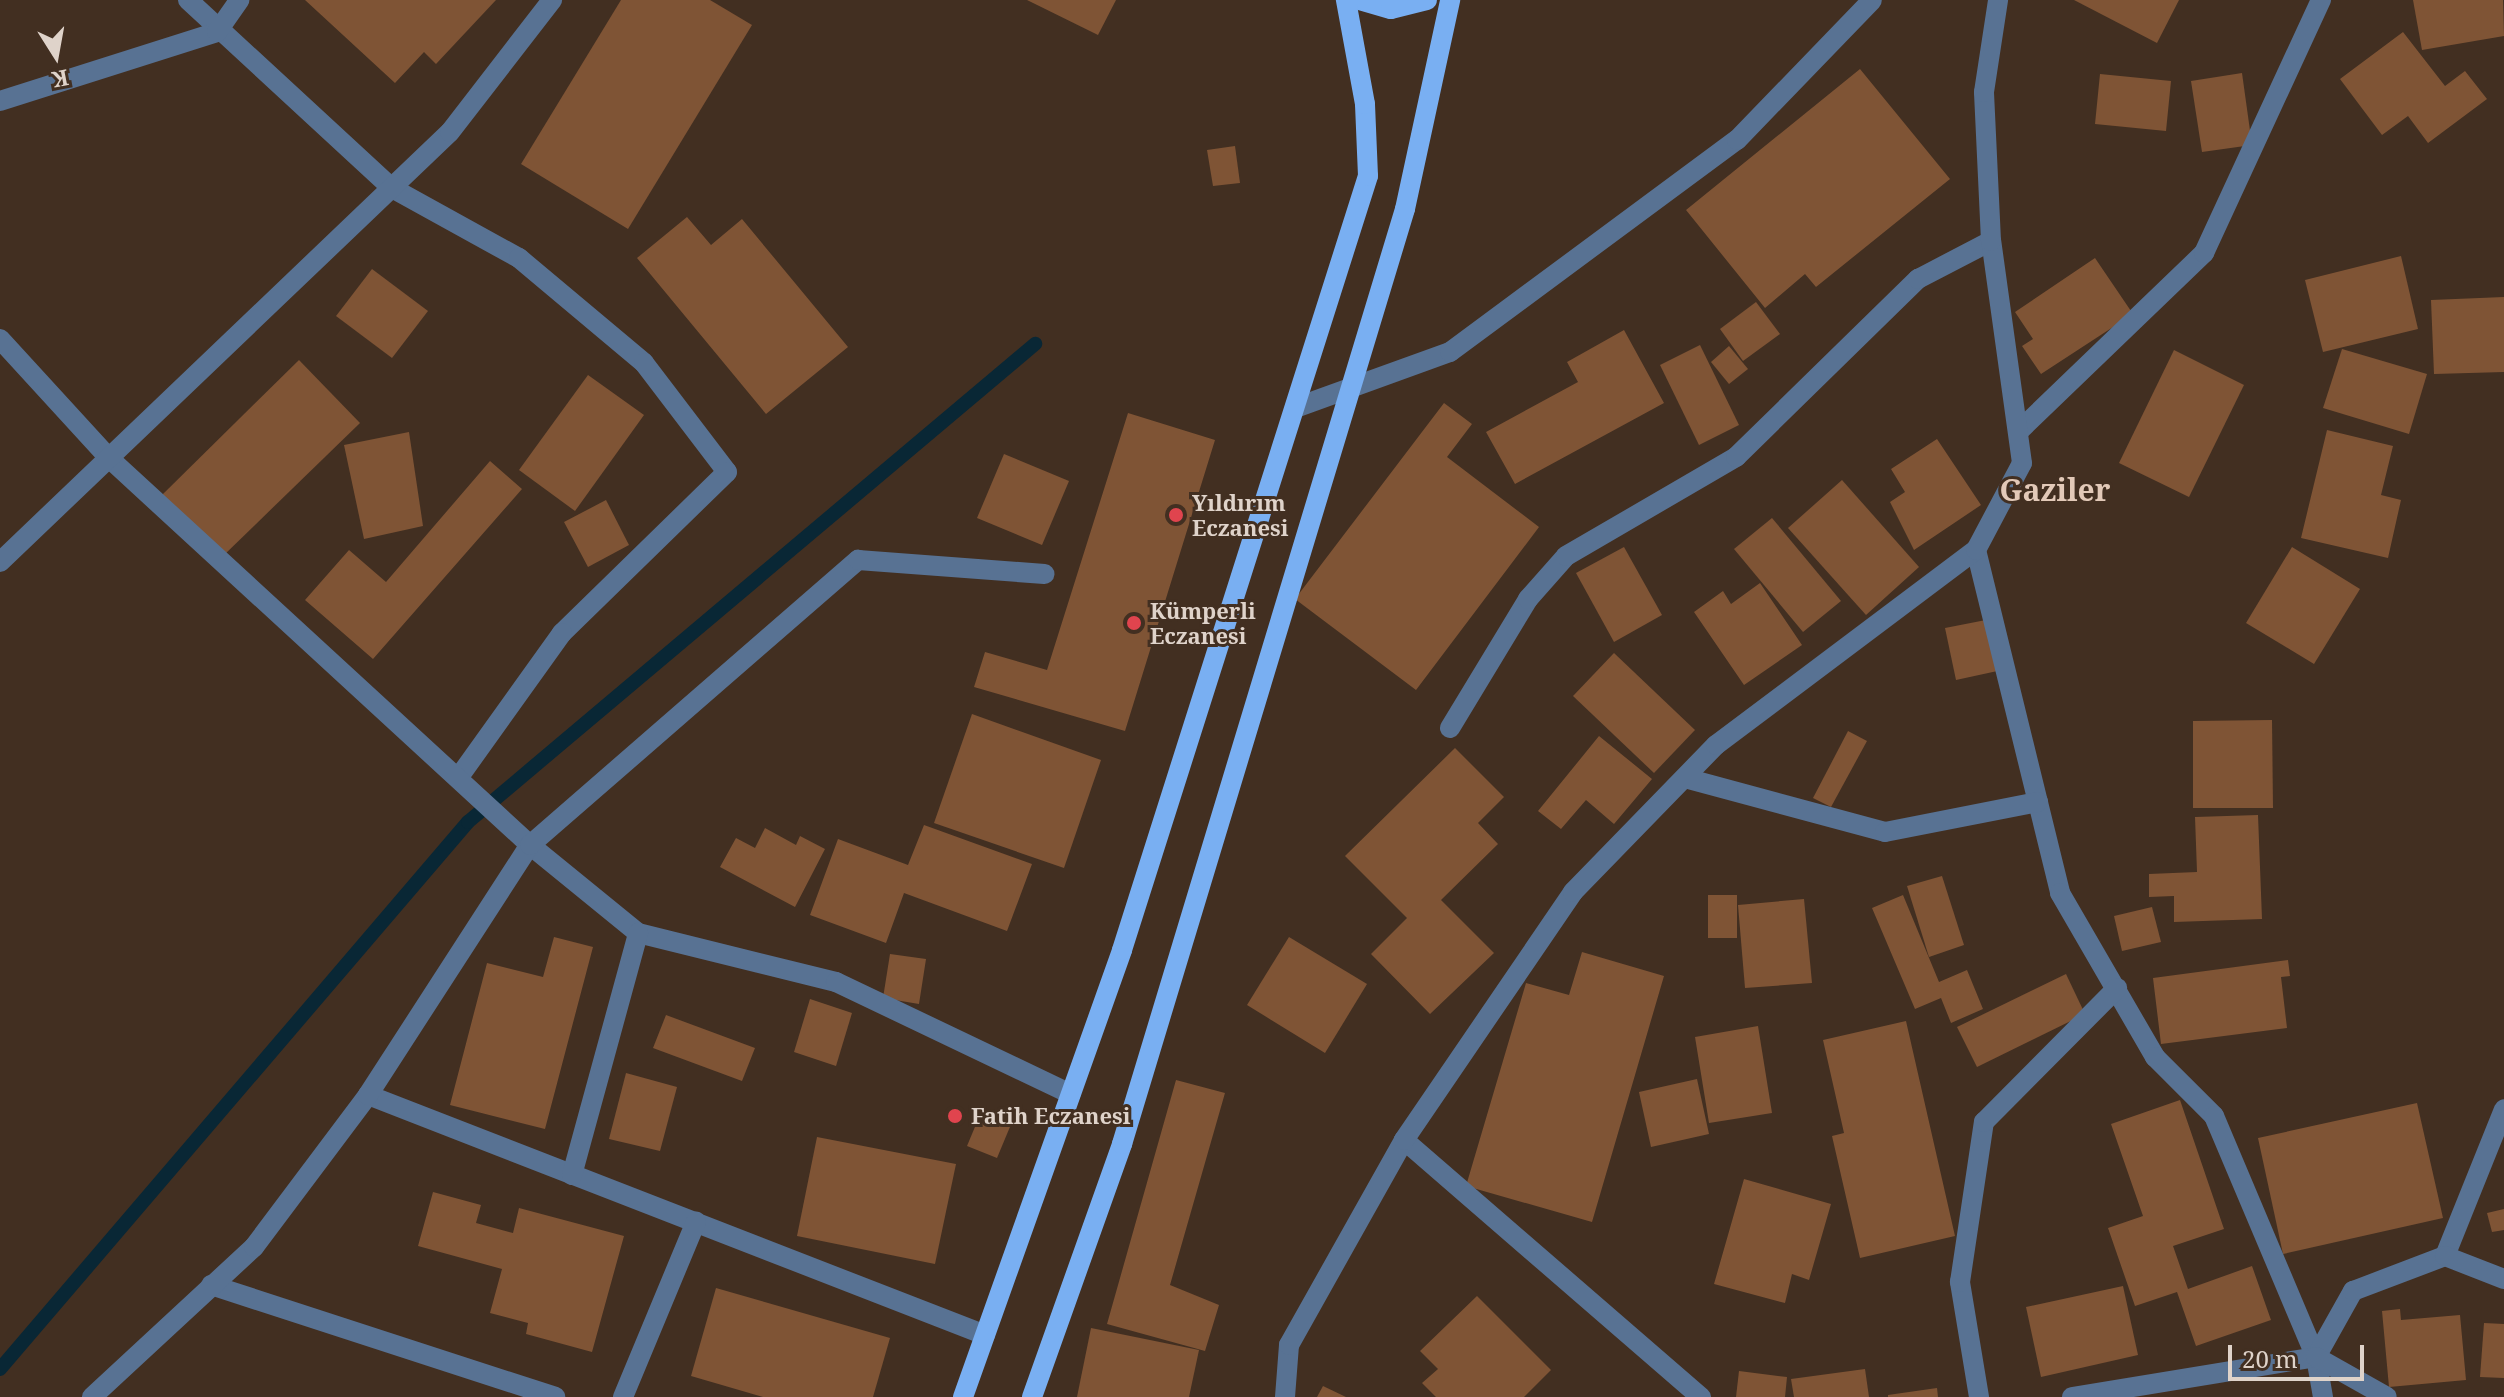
<!DOCTYPE html>
<meta charset="utf-8">
<style>
body{margin:0}
#map{position:relative;width:2504px;height:1397px;overflow:hidden;background:#422f21;font-family:"Noto Serif",serif}
div>[style]{position:absolute}
[style*='--x']{left:calc(var(--x)*1px);top:calc(var(--y)*1px);width:calc(var(--w)*1px);rotate:calc(var(--a)*1deg)}
.stream>*{height:14px;margin:-7px;padding:0 7px;transform-origin:7px;border-radius:7px;background:#092735}
.building>*{inset:0;background:#7f5435}
.minor>*{height:20px;margin:-10px;padding:0 10px;transform-origin:10px;border-radius:10px;background:#587293}
.major>*{height:20px;margin:-10px;padding:0 10px;transform-origin:10px;border-radius:10px;background:#79aff2}
.dots>*{width:22px;height:22px;translate:-50% -50%;box-sizing:border-box;border:4px solid #422f21;border-radius:50%}
span{translate:-50% -50%;white-space:nowrap;text-align:center;line-height:1.15;-webkit-text-stroke:6px #422f21;paint-order:stroke}
.poi-label{font-size:22px;color:#dfd3ca;font-weight:700}
.left{translate:0 -50%;text-align:left}
.district-label{font-size:30px;color:#e2c9b8;font-weight:700}
.north{position:absolute;left:16px;top:16px;width:80px;height:80px;-webkit-text-stroke:6px #422f21;paint-order:stroke;rotate:169deg;font-size:22px;font-weight:700;line-height:32px;text-align:center;color:#dfd3ca}
.north::after{content:'';display:block;margin:auto;width:28px;height:36px;background:#dfd3ca;clip-path:polygon(50% 0,100% 100%,50% 72%,0 100%)}
.scale{position:absolute;left:2228px;top:1345px;width:136px;height:36px;box-sizing:border-box;border:4px solid #dfd3ca;border-top:0;padding-left:10px;font-size:24px;line-height:28px;white-space:nowrap;color:#dfd3ca;-webkit-text-stroke:6px #422f21;paint-order:stroke}
</style>
<div id="map">
<div class="stream">
<div style="--x:0;--y:1369;--w:720;--a:-49.45"></div>
<div style="--x:468;--y:822;--w:742;--a:-40.13"></div>
</div>
<div class="building">
<div style="clip-path:polygon(305px 0,496px 0,436px 64px,424px 52px,395px 83px)"></div>
<div style="clip-path:polygon(621px 0,710px 0,752px 25px,628px 229px,521px 164px)"></div>
<div style="clip-path:polygon(1027px 0,1116px 0,1098px 35px)"></div>
<div style="clip-path:polygon(2074px 0,2179px 0,2157px 43px)"></div>
<div style="clip-path:polygon(2413px 0,2503px 0,2504px 36px,2422px 50px)"></div>
<div style="clip-path:polygon(2403px 32px,2445px 86px,2465px 71px,2487px 99px,2428px 143px,2408px 116px,2382px 135px,2340px 79px)"></div>
<div style="clip-path:polygon(1860px 69px,1950px 179px,1816px 287px,1805px 274px,1765px 308px,1686px 210px)"></div>
<div style="clip-path:polygon(2242px 73px,2252px 145px,2202px 152px,2191px 81px)"></div>
<div style="clip-path:polygon(2100px 74px,2171px 81px,2166px 131px,2095px 124px)"></div>
<div style="clip-path:polygon(1235px 146px,1240px 183px,1213px 186px,1207px 150px)"></div>
<div style="clip-path:polygon(687px 217px,711px 245px,742px 219px,848px 347px,766px 414px,637px 258px)"></div>
<div style="clip-path:polygon(2401px 256px,2418px 329px,2323px 352px,2305px 280px)"></div>
<div style="clip-path:polygon(2095px 258px,2133px 314px,2041px 374px,2022px 346px,2033px 339px,2015px 312px)"></div>
<div style="clip-path:polygon(372px 269px,428px 311px,392px 358px,336px 316px)"></div>
<div style="clip-path:polygon(2504px 297px,2504px 372px,2434px 374px,2431px 300px)"></div>
<div style="clip-path:polygon(1756px 302px,1780px 334px,1743px 361px,1720px 329px)"></div>
<div style="clip-path:polygon(1624px 330px,1664px 403px,1515px 484px,1486px 432px,1578px 382px,1567px 362px)"></div>
<div style="clip-path:polygon(1700px 345px,1739px 425px,1699px 445px,1660px 365px)"></div>
<div style="clip-path:polygon(1729px 346px,1748px 369px,1729px 384px,1711px 362px)"></div>
<div style="clip-path:polygon(2342px 349px,2427px 374px,2409px 434px,2323px 408px)"></div>
<div style="clip-path:polygon(2174px 350px,2244px 385px,2189px 497px,2119px 463px)"></div>
<div style="clip-path:polygon(299px 360px,360px 423px,223px 556px,162px 495px)"></div>
<div style="clip-path:polygon(588px 375px,644px 415px,575px 511px,519px 470px)"></div>
<div style="clip-path:polygon(1444px 403px,1472px 424px,1447px 457px,1539px 527px,1416px 690px,1295px 599px)"></div>
<div style="clip-path:polygon(1128px 413px,1215px 440px,1125px 731px,974px 687px,985px 652px,1047px 670px)"></div>
<div style="clip-path:polygon(2327px 430px,2393px 446px,2381px 495px,2401px 500px,2388px 558px,2301px 538px)"></div>
<div style="clip-path:polygon(409px 432px,423px 526px,364px 539px,344px 445px)"></div>
<div style="clip-path:polygon(1937px 439px,1981px 505px,1914px 550px,1890px 502px,1905px 492px,1891px 469px)"></div>
<div style="clip-path:polygon(1004px 454px,1069px 481px,1042px 545px,977px 518px)"></div>
<div style="clip-path:polygon(490px 461px,522px 489px,373px 659px,305px 600px,349px 550px,386px 582px)"></div>
<div style="clip-path:polygon(1842px 480px,1919px 567px,1866px 615px,1788px 528px)"></div>
<div style="clip-path:polygon(606px 500px,629px 545px,588px 567px,564px 522px)"></div>
<div style="clip-path:polygon(1772px 518px,1841px 601px,1803px 632px,1734px 549px)"></div>
<div style="clip-path:polygon(1624px 547px,1662px 615px,1614px 642px,1576px 573px)"></div>
<div style="clip-path:polygon(2292px 547px,2360px 589px,2314px 664px,2246px 623px)"></div>
<div style="clip-path:polygon(1760px 583px,1802px 645px,1744px 685px,1694px 612px,1723px 591px,1731px 604px)"></div>
<div style="clip-path:polygon(1991px 619px,2002px 670px,1956px 680px,1945px 628px)"></div>
<div style="clip-path:polygon(1614px 653px,1695px 730px,1654px 773px,1573px 696px)"></div>
<div style="clip-path:polygon(972px 714px,1101px 760px,1064px 868px,934px 823px)"></div>
<div style="clip-path:polygon(2272px 720px,2273px 808px,2193px 808px,2193px 721px)"></div>
<div style="clip-path:polygon(1848px 731px,1867px 741px,1831px 807px,1813px 798px)"></div>
<div style="clip-path:polygon(1599px 736px,1652px 779px,1614px 824px,1586px 800px,1561px 829px,1538px 811px)"></div>
<div style="clip-path:polygon(1455px 748px,1504px 797px,1478px 823px,1498px 844px,1441px 900px,1494px 953px,1430px 1014px,1371px 954px,1407px 918px,1345px 856px)"></div>
<div style="clip-path:polygon(2258px 815px,2262px 919px,2174px 922px,2174px 896px,2149px 897px,2149px 874px,2197px 872px,2195px 817px)"></div>
<div style="clip-path:polygon(924px 825px,1032px 864px,1007px 931px,904px 893px,886px 943px,810px 915px,838px 839px,908px 865px)"></div>
<div style="clip-path:polygon(765px 828px,796px 845px,800px 836px,825px 849px,795px 907px,720px 867px,736px 838px,755px 848px)"></div>
<div style="clip-path:polygon(1942px 876px,1964px 945px,1929px 957px,1907px 886px)"></div>
<div style="clip-path:polygon(1708px 895px,1737px 895px,1737px 938px,1708px 938px)"></div>
<div style="clip-path:polygon(1903px 895px,1939px 982px,1967px 970px,1983px 1009px,1951px 1023px,1941px 998px,1915px 1009px,1872px 908px)"></div>
<div style="clip-path:polygon(1804px 899px,1812px 983px,1745px 988px,1738px 905px)"></div>
<div style="clip-path:polygon(2152px 907px,2161px 942px,2122px 951px,2114px 916px)"></div>
<div style="clip-path:polygon(554px 937px,593px 947px,545px 1129px,450px 1105px,487px 963px,543px 977px)"></div>
<div style="clip-path:polygon(1289px 937px,1367px 984px,1325px 1053px,1247px 1005px)"></div>
<div style="clip-path:polygon(1582px 952px,1664px 976px,1592px 1222px,1466px 1186px,1526px 983px,1569px 995px)"></div>
<div style="clip-path:polygon(890px 954px,926px 959px,919px 1004px,883px 998px)"></div>
<div style="clip-path:polygon(2288px 960px,2290px 976px,2281px 977px,2287px 1028px,2161px 1044px,2153px 978px)"></div>
<div style="clip-path:polygon(2066px 974px,2085px 1014px,1977px 1067px,1957px 1027px)"></div>
<div style="clip-path:polygon(810px 999px,852px 1013px,836px 1066px,794px 1052px)"></div>
<div style="clip-path:polygon(666px 1015px,755px 1048px,742px 1081px,653px 1048px)"></div>
<div style="clip-path:polygon(1906px 1021px,1955px 1236px,1860px 1258px,1832px 1136px,1844px 1133px,1823px 1040px)"></div>
<div style="clip-path:polygon(1758px 1026px,1772px 1113px,1709px 1123px,1695px 1037px)"></div>
<div style="clip-path:polygon(626px 1073px,677px 1087px,660px 1151px,609px 1139px)"></div>
<div style="clip-path:polygon(1697px 1079px,1709px 1134px,1651px 1147px,1639px 1092px)"></div>
<div style="clip-path:polygon(1176px 1080px,1225px 1093px,1170px 1285px,1219px 1305px,1205px 1351px,1107px 1324px)"></div>
<div style="clip-path:polygon(2180px 1100px,2224px 1229px,2173px 1246px,2188px 1289px,2252px 1266px,2271px 1320px,2196px 1346px,2177px 1292px,2135px 1306px,2108px 1228px,2143px 1216px,2111px 1124px)"></div>
<div style="clip-path:polygon(2417px 1103px,2443px 1218px,2283px 1254px,2258px 1138px)"></div>
<div style="clip-path:polygon(982px 1110px,1012px 1122px,997px 1158px,967px 1146px)"></div>
<div style="clip-path:polygon(817px 1137px,956px 1164px,935px 1264px,797px 1236px)"></div>
<div style="clip-path:polygon(1744px 1179px,1831px 1204px,1809px 1280px,1792px 1274px,1785px 1303px,1714px 1284px)"></div>
<div style="clip-path:polygon(433px 1192px,481px 1205px,476px 1223px,513px 1233px,519px 1208px,624px 1236px,592px 1352px,526px 1334px,528px 1323px,490px 1313px,502px 1269px,418px 1246px)"></div>
<div style="clip-path:polygon(2504px 1209px,2504px 1230px,2492px 1232px,2487px 1213px)"></div>
<div style="clip-path:polygon(2123px 1286px,2138px 1355px,2041px 1377px,2026px 1307px)"></div>
<div style="clip-path:polygon(716px 1288px,890px 1338px,873px 1397px,763px 1397px,691px 1376px)"></div>
<div style="clip-path:polygon(1477px 1296px,1551px 1370px,1524px 1397px,1436px 1397px,1422px 1383px,1438px 1369px,1420px 1351px)"></div>
<div style="clip-path:polygon(2400px 1309px,2401px 1320px,2460px 1315px,2466px 1380px,2389px 1387px,2382px 1311px)"></div>
<div style="clip-path:polygon(2484px 1323px,2504px 1324px,2504px 1378px,2480px 1377px)"></div>
<div style="clip-path:polygon(1091px 1328px,1199px 1350px,1189px 1397px,1077px 1397px)"></div>
<div style="clip-path:polygon(1865px 1369px,1869px 1397px,1794px 1397px,1791px 1379px)"></div>
<div style="clip-path:polygon(1739px 1371px,1787px 1377px,1785px 1397px,1736px 1397px)"></div>
<div style="clip-path:polygon(1323px 1386px,1346px 1397px,1317px 1397px)"></div>
<div style="clip-path:polygon(1937px 1388px,1938px 1397px,1888px 1397px,1888px 1395px)"></div>
</div>
<div class="minor">
<div style="--x:188;--y:0;--w:277;--a:42.7"></div>
<div style="--x:392;--y:188;--w:145;--a:28.9"></div>
<div style="--x:519;--y:258;--w:163;--a:40"></div>
<div style="--x:644;--y:363;--w:137;--a:52.7"></div>
<div style="--x:727;--y:472;--w:231;--a:135.7"></div>
<div style="--x:562;--y:633;--w:177;--a:125.6"></div>
<div style="--x:0;--y:101;--w:228;--a:-17.6"></div>
<div style="--x:217;--y:32;--w:39;--a:-55"></div>
<div style="--x:0;--y:339;--w:161;--a:47.5"></div>
<div style="--x:109;--y:458;--w:572;--a:42.59"></div>
<div style="--x:530;--y:845;--w:139;--a:39.2"></div>
<div style="--x:638;--y:933;--w:204;--a:13.9"></div>
<div style="--x:836;--y:982;--w:260;--a:25.5"></div>
<div style="--x:1295;--y:408;--w:165;--a:-19.9"></div>
<div style="--x:1450;--y:352;--w:357;--a:-36.5"></div>
<div style="--x:1737;--y:140;--w:194;--a:-46"></div>
<div style="--x:2019;--y:431;--w:257;--a:-43.9"></div>
<div style="--x:2204;--y:253;--w:279;--a:-65.2"></div>
<div style="--x:1976;--y:550;--w:353;--a:76.2"></div>
<div style="--x:2060;--y:893;--w:190;--a:59.9"></div>
<div style="--x:2155;--y:1057;--w:83;--a:45"></div>
<div style="--x:2214;--y:1116;--w:262;--a:67.1"></div>
<div style="--x:2316;--y:1357;--w:41;--a:80.1"></div>
<div style="--x:0;--y:562;--w:622;--a:-43.7"></div>
<div style="--x:450;--y:132;--w:167;--a:-52.3"></div>
<div style="--x:1450;--y:728;--w:151;--a:-58.8"></div>
<div style="--x:1528;--y:599;--w:57;--a:-48.5"></div>
<div style="--x:1566;--y:556;--w:197;--a:-30.2"></div>
<div style="--x:1736;--y:457;--w:255;--a:-44.4"></div>
<div style="--x:1918;--y:279;--w:82;--a:-27.5"></div>
<div style="--x:1685;--y:778;--w:207;--a:15.1"></div>
<div style="--x:1885;--y:832;--w:156;--a:-11.1"></div>
<div style="--x:368;--y:1095;--w:662;--a:21.25"></div>
<div style="--x:1404;--y:1140;--w:393;--a:40.9"></div>
<div style="--x:572;--y:1175;--w:251;--a:-74.7"></div>
<div style="--x:2445;--y:1256;--w:158;--a:-68.1"></div>
<div style="--x:211;--y:1285;--w:362;--a:18"></div>
<div style="--x:2316;--y:1357;--w:76;--a:-60.7"></div>
<div style="--x:2353;--y:1291;--w:98;--a:-20.8"></div>
<div style="--x:2445;--y:1256;--w:63;--a:21.3"></div>
<div style="--x:92;--y:1397;--w:221;--a:-42.8"></div>
<div style="--x:254;--y:1247;--w:190;--a:-53.1"></div>
<div style="--x:368;--y:1095;--w:298;--a:-57.1"></div>
<div style="--x:530;--y:845;--w:435;--a:-41"></div>
<div style="--x:858;--y:560;--w:187;--a:4.3"></div>
<div style="--x:623;--y:1397;--w:190;--a:-67.4"></div>
<div style="--x:1285;--y:1397;--w:52;--a:-85.6"></div>
<div style="--x:1289;--y:1345;--w:235;--a:-60.7"></div>
<div style="--x:1404;--y:1140;--w:300;--a:-55.7"></div>
<div style="--x:1573;--y:892;--w:205;--a:-45.8"></div>
<div style="--x:1716;--y:745;--w:325;--a:-36.9"></div>
<div style="--x:1976;--y:550;--w:98;--a:-62.1"></div>
<div style="--x:2022;--y:463;--w:224;--a:-97.9"></div>
<div style="--x:1991;--y:241;--w:149;--a:-92.7"></div>
<div style="--x:1984;--y:92;--w:93;--a:-81.3"></div>
<div style="--x:1979;--y:1397;--w:117;--a:-99.4"></div>
<div style="--x:1960;--y:1282;--w:162;--a:-81.5"></div>
<div style="--x:1984;--y:1122;--w:189;--a:-45.2"></div>
<div style="--x:2072;--y:1397;--w:247;--a:-9.3"></div>
<div style="--x:2316;--y:1357;--w:81;--a:29.4"></div>
</div>
<div class="major">
<div style="--x:1359;--y:0;--w:33;--a:16"></div>
<div style="--x:1391;--y:9;--w:37;--a:-14"></div>
<div style="--x:963;--y:1397;--w:474;--a:-70.4"></div>
<div style="--x:1122;--y:950;--w:812;--a:-72.37"></div>
<div style="--x:1368;--y:176;--w:72;--a:-92.4"></div>
<div style="--x:1365;--y:104;--w:106;--a:-100.4"></div>
<div style="--x:1032;--y:1397;--w:269;--a:-70.4"></div>
<div style="--x:1122;--y:1144;--w:977;--a:-73.16"></div>
<div style="--x:1405;--y:209;--w:214;--a:-77.8"></div>
</div>
<div class="dots">
<div style="left:1176px;top:515px;background:#e0444e"></div>
<div style="left:1134px;top:623px;background:#e0444e"></div>
<div style="left:955px;top:1116px;background:#e0444e"></div>
</div>
<div class="poi-label">
<span class="left" style="left:1192px;top:515px">Yıldırım<br>Eczanesi</span>
<span class="left" style="left:1150px;top:623px">Kümperli<br>Eczanesi</span>
<span class="left" style="left:971px;top:1116px">Fatih Eczanesi</span>
</div>
<div class="district-label">
<span style="left:2055px;top:490px">Gaziler</span>
</div>
<div class="north">K</div>
<div class="scale">20 m</div>
</div>
